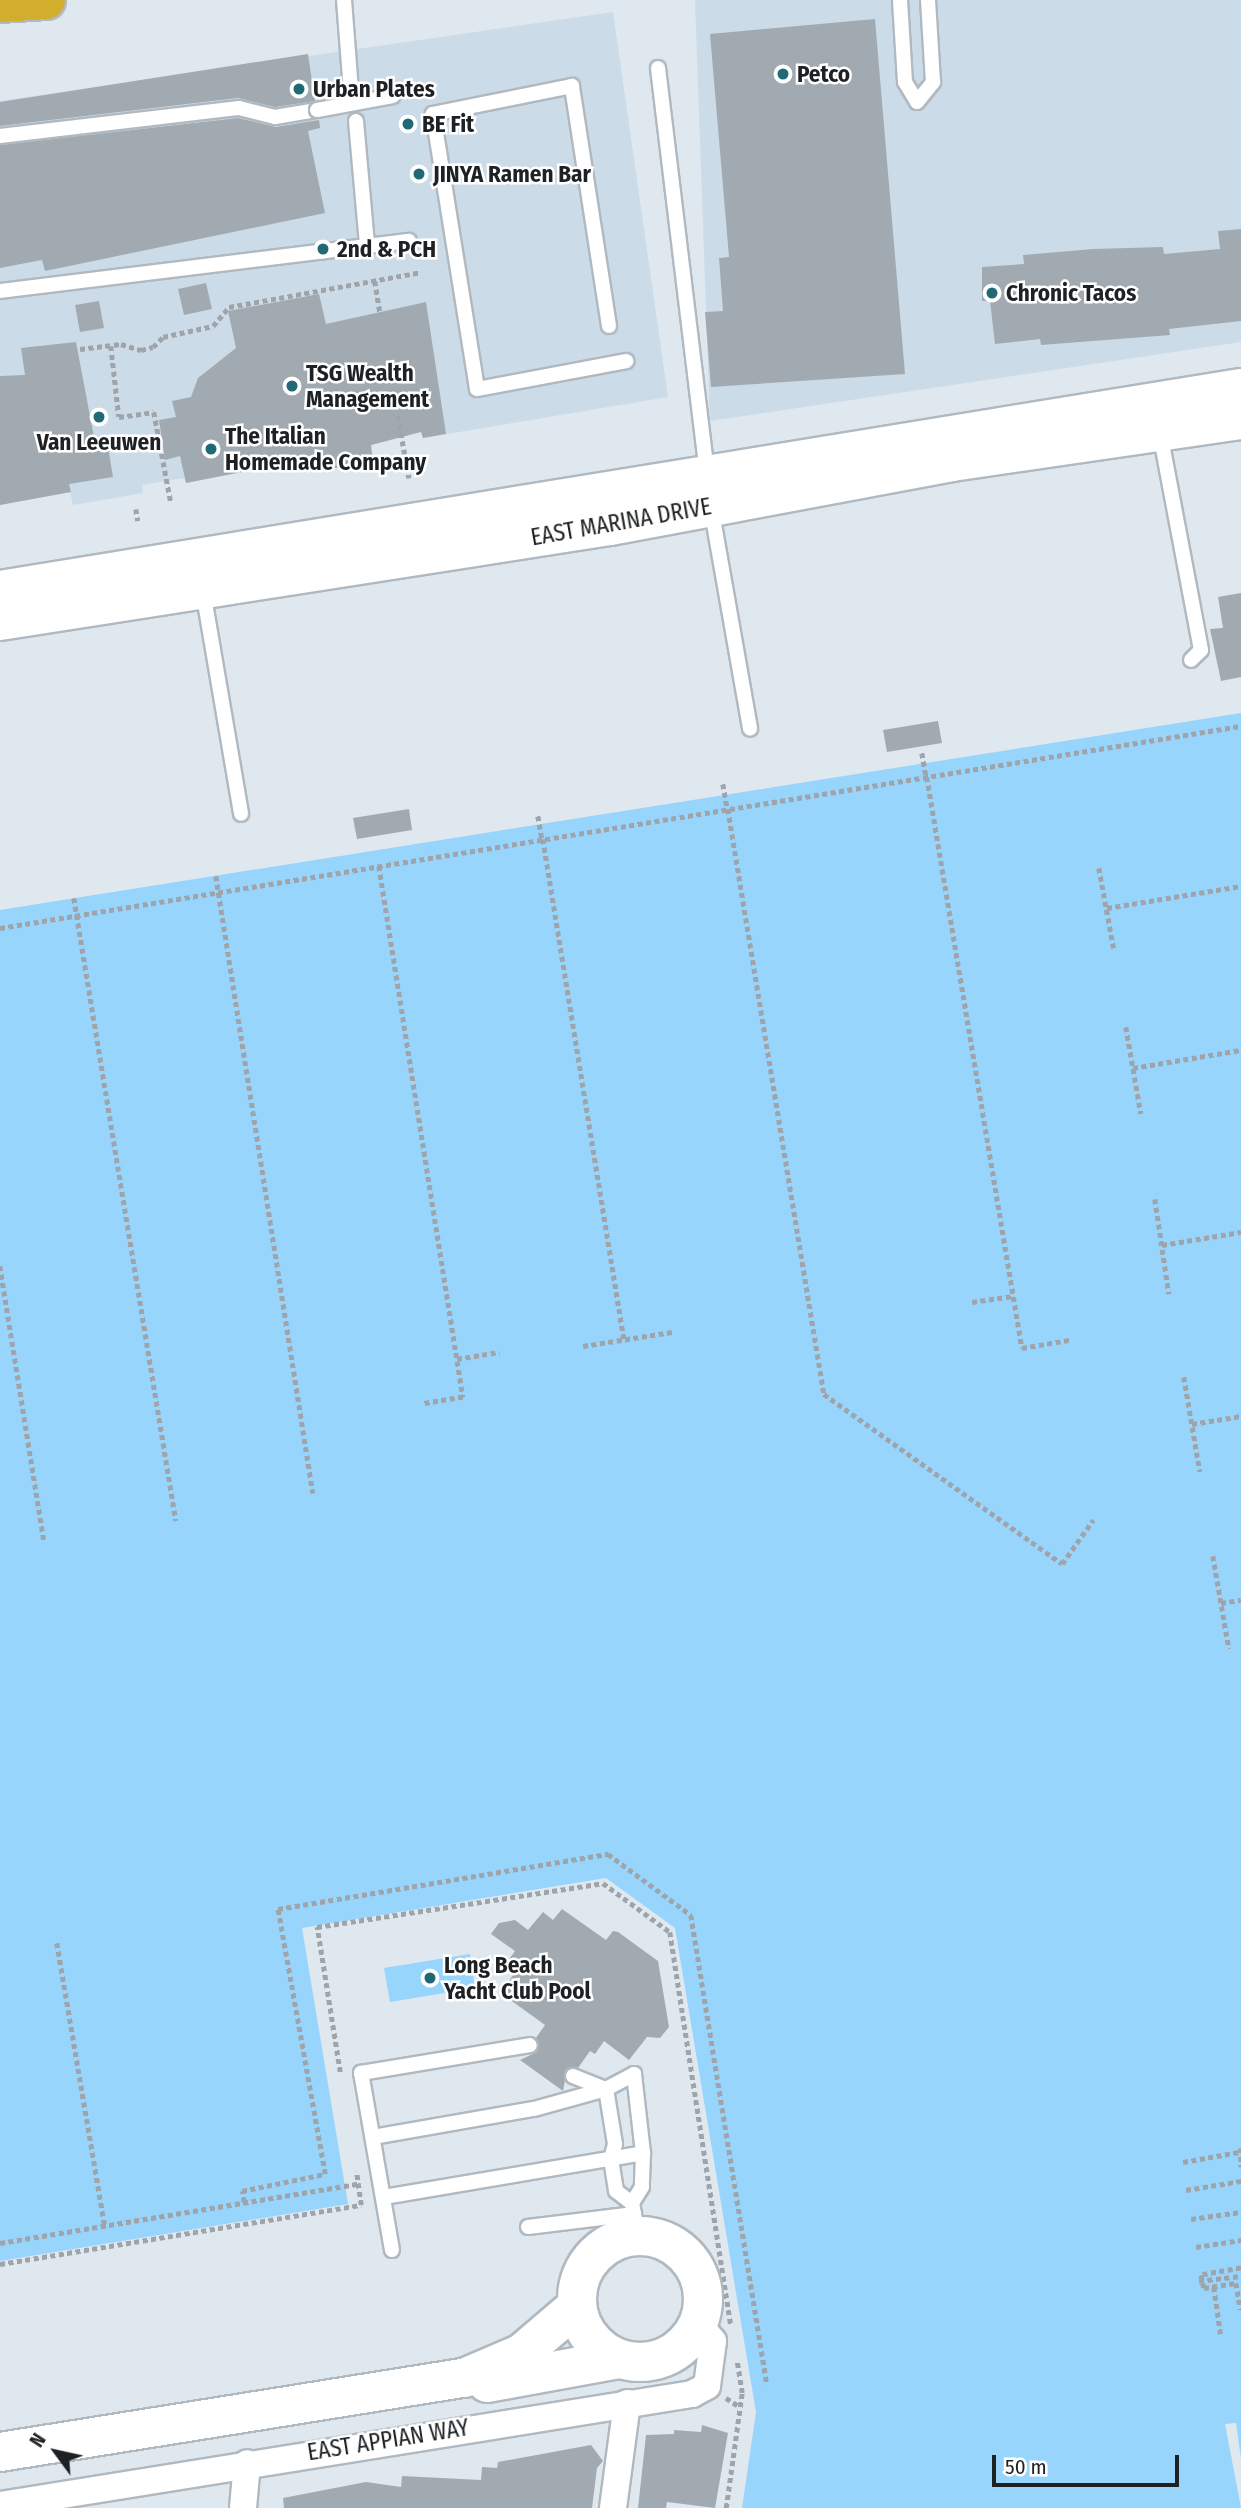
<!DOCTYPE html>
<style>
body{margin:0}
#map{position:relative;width:1241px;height:2508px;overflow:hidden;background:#dfe7ef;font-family:"Fira Sans Condensed",sans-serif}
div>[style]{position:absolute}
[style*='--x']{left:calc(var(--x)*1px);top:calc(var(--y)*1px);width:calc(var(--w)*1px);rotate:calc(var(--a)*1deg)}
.built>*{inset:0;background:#ccdbe8}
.water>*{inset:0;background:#97d5fd}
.pier>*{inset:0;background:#dfe7ef}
.building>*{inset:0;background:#a2aab1}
.path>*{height:4.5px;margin-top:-2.25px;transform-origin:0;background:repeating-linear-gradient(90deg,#9ea4aa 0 5px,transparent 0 8.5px)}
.roads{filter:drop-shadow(2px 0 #b1b9c0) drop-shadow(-2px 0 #b1b9c0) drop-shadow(0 2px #b1b9c0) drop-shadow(0 -2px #b1b9c0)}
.lane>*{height:14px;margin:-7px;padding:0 7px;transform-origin:7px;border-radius:7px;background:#fff}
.street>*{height:26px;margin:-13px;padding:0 13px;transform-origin:13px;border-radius:13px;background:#fff}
.secondary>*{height:38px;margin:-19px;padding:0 19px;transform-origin:19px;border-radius:19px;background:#fff}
.secondary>.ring{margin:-19px;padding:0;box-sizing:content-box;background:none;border:38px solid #fff;border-radius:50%}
.highway>*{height:38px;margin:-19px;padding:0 19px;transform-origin:19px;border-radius:19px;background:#d2ae2d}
.bridges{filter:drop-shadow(2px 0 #b1b9c0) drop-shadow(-2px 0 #b1b9c0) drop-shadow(0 2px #b1b9c0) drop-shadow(0 -2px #b1b9c0)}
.lane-bridge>*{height:14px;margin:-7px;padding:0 7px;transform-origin:7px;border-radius:7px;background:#fff}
.dots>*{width:19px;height:19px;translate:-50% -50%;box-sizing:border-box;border:4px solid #fff;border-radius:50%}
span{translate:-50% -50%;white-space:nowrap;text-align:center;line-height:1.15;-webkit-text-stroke:5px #fff;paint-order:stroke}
.poi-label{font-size:23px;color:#1e2123;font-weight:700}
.left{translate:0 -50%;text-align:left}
.street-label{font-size:23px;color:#1e2123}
.north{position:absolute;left:21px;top:2417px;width:70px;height:70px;-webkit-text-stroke:5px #fff;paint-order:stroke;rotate:303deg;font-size:19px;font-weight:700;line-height:28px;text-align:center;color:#1e2123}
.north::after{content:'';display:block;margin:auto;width:24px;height:32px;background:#1e2123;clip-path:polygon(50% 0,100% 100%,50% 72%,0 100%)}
.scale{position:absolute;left:992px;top:2455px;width:187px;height:32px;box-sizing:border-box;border:4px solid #1e2123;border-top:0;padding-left:9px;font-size:21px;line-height:24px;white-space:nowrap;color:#1e2123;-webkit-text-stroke:5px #fff;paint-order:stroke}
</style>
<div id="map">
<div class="built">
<div style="clip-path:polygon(695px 0,1241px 0,1241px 342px,710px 421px)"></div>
<div style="clip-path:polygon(613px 12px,668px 397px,423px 438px,418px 412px,390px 440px,371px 445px,373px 462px,324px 470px,322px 454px,247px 464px,247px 471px,186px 483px,184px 478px,142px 485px,143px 493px,73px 505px,70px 492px,0 505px,0 101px)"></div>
</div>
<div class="water">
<div style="clip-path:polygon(1241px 713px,1241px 2508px,742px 2508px,756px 2412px,675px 1928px,606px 1878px,302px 1928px,348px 2204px,0 2261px,0 910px)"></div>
<div style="clip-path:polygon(470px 1954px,475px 1988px,390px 2002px,384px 1968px)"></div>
</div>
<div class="pier">
<div style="clip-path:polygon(1236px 2423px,1241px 2459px,1241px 2508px,1225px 2424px)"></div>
</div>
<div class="building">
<div style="clip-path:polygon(875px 19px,905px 374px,711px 387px,705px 312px,723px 311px,719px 258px,729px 257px,710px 34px)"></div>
<div style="clip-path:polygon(308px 54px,315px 101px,275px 107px,238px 98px,0 126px,0 102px)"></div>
<div style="clip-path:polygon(238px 118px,276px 127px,319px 120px,320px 128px,308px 131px,325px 213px,45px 271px,42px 260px,0 268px,0 145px)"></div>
<div style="clip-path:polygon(1241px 229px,1241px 321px,1169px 329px,1170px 335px,1041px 345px,1040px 339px,995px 344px,990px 301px,982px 301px,982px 267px,1024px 264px,1023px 255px,1093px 249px,1163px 247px,1164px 254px,1220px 249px,1218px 231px)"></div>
<div style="clip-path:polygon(206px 283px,212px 309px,184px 315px,178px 289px)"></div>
<div style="clip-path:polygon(319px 294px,326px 324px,426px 302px,446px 434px,423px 438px,421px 432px,371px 445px,373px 462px,324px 470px,323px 454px,247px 464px,247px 471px,186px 483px,180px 456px,165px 460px,159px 420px,176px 417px,172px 401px,191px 397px,198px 378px,236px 348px,228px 311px)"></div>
<div style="clip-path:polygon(99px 301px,104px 328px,80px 332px,75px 305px)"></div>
<div style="clip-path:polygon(76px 342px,94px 437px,106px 435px,113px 477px,69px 484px,71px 492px,0 505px,0 376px,25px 375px,21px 348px)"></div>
<div style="clip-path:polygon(1241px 593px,1241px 677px,1221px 681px,1210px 629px,1223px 628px,1218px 597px)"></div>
<div style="clip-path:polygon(938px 721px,942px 743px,887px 752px,883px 730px)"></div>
<div style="clip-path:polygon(409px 809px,412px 830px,357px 839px,353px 818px)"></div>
<div style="clip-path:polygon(562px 1909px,606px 1940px,613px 1931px,618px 1932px,658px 1961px,669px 2027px,660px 2038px,647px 2037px,629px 2060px,604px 2041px,595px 2054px,590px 2051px,578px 2068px,567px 2069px,563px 2091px,520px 2060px,537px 2052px,536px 2038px,545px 2025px,502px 1994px,516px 1969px,507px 1962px,515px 1951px,491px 1934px,499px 1923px,515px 1920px,528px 1930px,543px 1912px,553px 1920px)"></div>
<div style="clip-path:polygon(702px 2425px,728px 2433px,715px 2508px,667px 2502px,666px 2508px,638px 2508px,646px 2435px,674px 2434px,674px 2430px,701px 2432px)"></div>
<div style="clip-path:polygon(591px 2445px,603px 2461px,597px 2468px,592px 2508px,284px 2508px,283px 2498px,366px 2482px,401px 2487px,402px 2476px,481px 2480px,482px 2467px,497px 2468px,498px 2462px)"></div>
</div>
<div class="path">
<div style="--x:375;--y:281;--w:31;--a:81"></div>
<div style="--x:111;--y:346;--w:71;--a:83.6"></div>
<div style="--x:119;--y:417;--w:35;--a:-8"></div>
<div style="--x:154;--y:412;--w:93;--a:79.4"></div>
<div style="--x:80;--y:349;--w:41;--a:-7"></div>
<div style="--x:121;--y:344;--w:21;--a:17"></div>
<div style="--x:141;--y:350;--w:12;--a:-14"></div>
<div style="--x:153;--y:347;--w:14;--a:-45"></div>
<div style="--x:163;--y:337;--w:51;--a:-12.4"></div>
<div style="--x:213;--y:326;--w:25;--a:-50"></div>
<div style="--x:229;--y:307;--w:195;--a:-10.3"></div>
<div style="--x:398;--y:416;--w:63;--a:79.9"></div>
<div style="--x:136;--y:509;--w:12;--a:81"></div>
<div style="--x:922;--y:753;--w:27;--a:80"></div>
<div style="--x:927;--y:777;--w:579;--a:80.55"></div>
<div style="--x:1022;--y:1348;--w:48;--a:-9.7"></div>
<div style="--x:723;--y:784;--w:27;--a:80"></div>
<div style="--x:728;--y:809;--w:593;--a:80.68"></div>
<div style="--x:824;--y:1394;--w:292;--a:35.5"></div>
<div style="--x:1062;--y:1564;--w:54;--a:-54.8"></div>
<div style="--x:538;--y:816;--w:23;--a:80"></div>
<div style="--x:543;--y:839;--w:507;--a:80.8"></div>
<div style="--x:379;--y:866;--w:538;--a:81.01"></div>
<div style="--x:463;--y:1397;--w:42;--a:170.3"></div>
<div style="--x:1099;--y:868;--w:83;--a:79.6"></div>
<div style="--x:216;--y:876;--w:625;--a:81.07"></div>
<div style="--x:74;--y:898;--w:631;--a:80.7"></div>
<div style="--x:1107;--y:908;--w:136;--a:-9.3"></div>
<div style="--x:0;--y:928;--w:1257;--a:-9.25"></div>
<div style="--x:1126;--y:1027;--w:88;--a:80.2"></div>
<div style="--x:1133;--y:1068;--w:109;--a:-9.5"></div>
<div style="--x:1155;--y:1199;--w:96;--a:81.6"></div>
<div style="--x:1162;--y:1245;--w:80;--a:-9.3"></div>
<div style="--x:0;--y:1266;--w:279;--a:80.9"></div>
<div style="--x:972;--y:1302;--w:41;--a:-8.3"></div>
<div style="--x:583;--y:1346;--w:90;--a:-8.9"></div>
<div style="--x:457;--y:1359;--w:43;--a:-9.5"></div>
<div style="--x:1184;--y:1377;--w:96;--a:80.4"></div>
<div style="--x:1192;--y:1424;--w:50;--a:-9.3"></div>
<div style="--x:1213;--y:1556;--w:94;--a:80.2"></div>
<div style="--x:1221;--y:1603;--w:20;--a:-9"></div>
<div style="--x:57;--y:1943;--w:287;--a:80.4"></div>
<div style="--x:340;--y:2072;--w:147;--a:-99"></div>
<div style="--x:317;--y:1927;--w:289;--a:-8.7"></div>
<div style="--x:603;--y:1883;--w:83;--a:36.2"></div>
<div style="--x:670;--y:1932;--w:397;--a:81.2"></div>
<div style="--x:1241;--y:2148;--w:19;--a:90"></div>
<div style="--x:1183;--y:2162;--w:57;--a:-10.1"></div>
<div style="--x:1186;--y:2190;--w:56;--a:-9.3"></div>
<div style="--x:244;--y:2202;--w:11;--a:-100"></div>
<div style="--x:242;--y:2191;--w:85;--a:-11.6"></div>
<div style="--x:325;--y:2174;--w:269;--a:-100.1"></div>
<div style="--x:278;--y:1909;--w:335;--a:-9.5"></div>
<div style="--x:608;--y:1854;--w:103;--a:36.3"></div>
<div style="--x:691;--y:1915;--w:476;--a:80.8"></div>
<div style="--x:1191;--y:2219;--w:50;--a:-8"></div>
<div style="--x:0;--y:2243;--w:363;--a:-9.4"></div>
<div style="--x:1196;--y:2247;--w:46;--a:-8.8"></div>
<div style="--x:0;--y:2264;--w:366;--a:-9.3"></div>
<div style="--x:361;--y:2205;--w:34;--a:-98"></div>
<div style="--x:1241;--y:2268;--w:41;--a:170.1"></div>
<div style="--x:1201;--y:2275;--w:13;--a:77"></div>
<div style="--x:1204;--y:2288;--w:32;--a:-9"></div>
<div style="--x:1236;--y:2283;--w:27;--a:80"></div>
<div style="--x:1199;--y:2281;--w:42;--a:-6.8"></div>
<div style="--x:1214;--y:2287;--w:49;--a:81.9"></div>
<div style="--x:726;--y:2398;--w:17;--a:33"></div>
<div style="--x:726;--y:2508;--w:116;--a:-82.1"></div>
<div style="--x:742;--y:2393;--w:33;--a:-99"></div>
</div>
<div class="roads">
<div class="lane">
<div style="--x:344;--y:0;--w:90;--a:85.6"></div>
<div style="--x:900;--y:0;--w:82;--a:86.5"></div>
<div style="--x:905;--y:82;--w:23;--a:59"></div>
<div style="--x:917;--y:102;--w:26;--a:-51"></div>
<div style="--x:933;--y:82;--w:82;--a:-93.5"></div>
<div style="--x:658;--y:68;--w:408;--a:83.1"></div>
<div style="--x:356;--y:121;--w:123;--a:84.9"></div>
<div style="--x:0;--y:136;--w:241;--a:-6.7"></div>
<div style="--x:239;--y:108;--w:37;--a:14"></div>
<div style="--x:275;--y:117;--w:43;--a:-9.5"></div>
<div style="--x:0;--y:291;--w:412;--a:-7"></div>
<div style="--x:609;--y:326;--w:243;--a:-98.8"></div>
<div style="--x:572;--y:86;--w:142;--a:168.6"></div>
<div style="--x:433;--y:114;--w:278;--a:80.9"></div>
<div style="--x:477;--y:389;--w:152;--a:-10.6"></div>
<div style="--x:1160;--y:433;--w:221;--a:79.3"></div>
<div style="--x:1201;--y:650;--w:14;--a:135"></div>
<div style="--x:711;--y:507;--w:225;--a:80"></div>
<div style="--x:203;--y:591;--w:226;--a:80.3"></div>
<div style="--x:573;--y:2076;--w:35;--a:22"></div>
<div style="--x:606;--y:2089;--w:56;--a:80.7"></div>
<div style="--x:615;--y:2144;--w:16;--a:105"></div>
<div style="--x:611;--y:2159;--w:32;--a:81"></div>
<div style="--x:616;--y:2191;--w:20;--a:37"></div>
<div style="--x:632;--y:2203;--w:34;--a:80"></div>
<div style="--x:373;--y:2137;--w:163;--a:-9.9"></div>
<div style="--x:534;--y:2109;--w:75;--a:-15.5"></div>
<div style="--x:606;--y:2089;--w:32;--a:-28"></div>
<div style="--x:634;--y:2074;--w:80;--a:83.5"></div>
<div style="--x:643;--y:2153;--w:34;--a:92"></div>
<div style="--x:642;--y:2187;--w:19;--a:122"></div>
<div style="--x:384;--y:2197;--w:263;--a:-9.6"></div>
<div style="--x:528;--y:2227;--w:107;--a:-7"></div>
<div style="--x:392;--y:2250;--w:180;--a:-99.9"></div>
<div style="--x:361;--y:2073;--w:171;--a:-9.4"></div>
</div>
<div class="street">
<div style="--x:0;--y:2505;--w:701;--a:-9.11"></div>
<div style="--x:692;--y:2394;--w:17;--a:-28"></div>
<div style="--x:707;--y:2386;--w:45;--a:-82.4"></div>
<div style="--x:713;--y:2341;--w:23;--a:-131"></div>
<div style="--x:243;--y:2508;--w:45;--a:-84.9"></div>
<div style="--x:613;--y:2508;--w:106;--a:-82.4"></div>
</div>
<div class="secondary">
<div style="--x:0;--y:590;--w:1257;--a:-9.25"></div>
<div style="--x:0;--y:621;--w:617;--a:-8.85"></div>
<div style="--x:610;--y:526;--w:348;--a:-10.6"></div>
<div style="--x:952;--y:462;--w:292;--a:-8.3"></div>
<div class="ring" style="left:577px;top:2236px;width:88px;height:88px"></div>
<div style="--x:487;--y:2383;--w:134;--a:-10.3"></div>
<div style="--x:0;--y:2452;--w:470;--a:-9.1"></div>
<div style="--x:464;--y:2378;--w:63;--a:-23.3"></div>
<div style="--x:522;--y:2353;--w:72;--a:-40.5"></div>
</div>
<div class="highway">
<div style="--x:0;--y:3;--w:46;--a:-3.7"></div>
</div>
</div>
<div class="bridges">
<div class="lane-bridge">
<div style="--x:317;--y:110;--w:77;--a:-10.4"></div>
</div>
</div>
<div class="dots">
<div style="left:783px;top:74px;background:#206975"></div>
<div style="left:299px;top:89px;background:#206975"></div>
<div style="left:408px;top:124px;background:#206975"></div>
<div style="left:419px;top:174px;background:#206975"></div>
<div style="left:323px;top:249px;background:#206975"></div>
<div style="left:992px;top:293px;background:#206975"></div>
<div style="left:292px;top:386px;background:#206975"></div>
<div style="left:99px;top:417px;background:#206975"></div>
<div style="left:211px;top:449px;background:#206975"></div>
<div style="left:430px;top:1978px;background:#206975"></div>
</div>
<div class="poi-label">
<span class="left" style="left:797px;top:74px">Petco</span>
<span class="left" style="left:313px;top:89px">Urban Plates</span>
<span class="left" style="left:422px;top:124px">BE Fit</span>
<span class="left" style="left:433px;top:174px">JINYA Ramen Bar</span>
<span class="left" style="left:337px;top:249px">2nd &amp; PCH</span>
<span class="left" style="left:1006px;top:293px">Chronic Tacos</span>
<span class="left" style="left:306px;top:386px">TSG Wealth<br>Management</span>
<span class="left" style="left:225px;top:449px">The Italian<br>Homemade Company</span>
<span style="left:99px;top:442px">Van Leeuwen</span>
<span class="left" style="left:444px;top:1978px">Long Beach<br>Yacht Club Pool</span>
</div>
<div class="street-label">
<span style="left:621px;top:522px;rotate:-10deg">EAST MARINA DRIVE</span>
<span style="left:388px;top:2440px;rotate:-9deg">EAST APPIAN WAY</span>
</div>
<div class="north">N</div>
<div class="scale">50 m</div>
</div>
